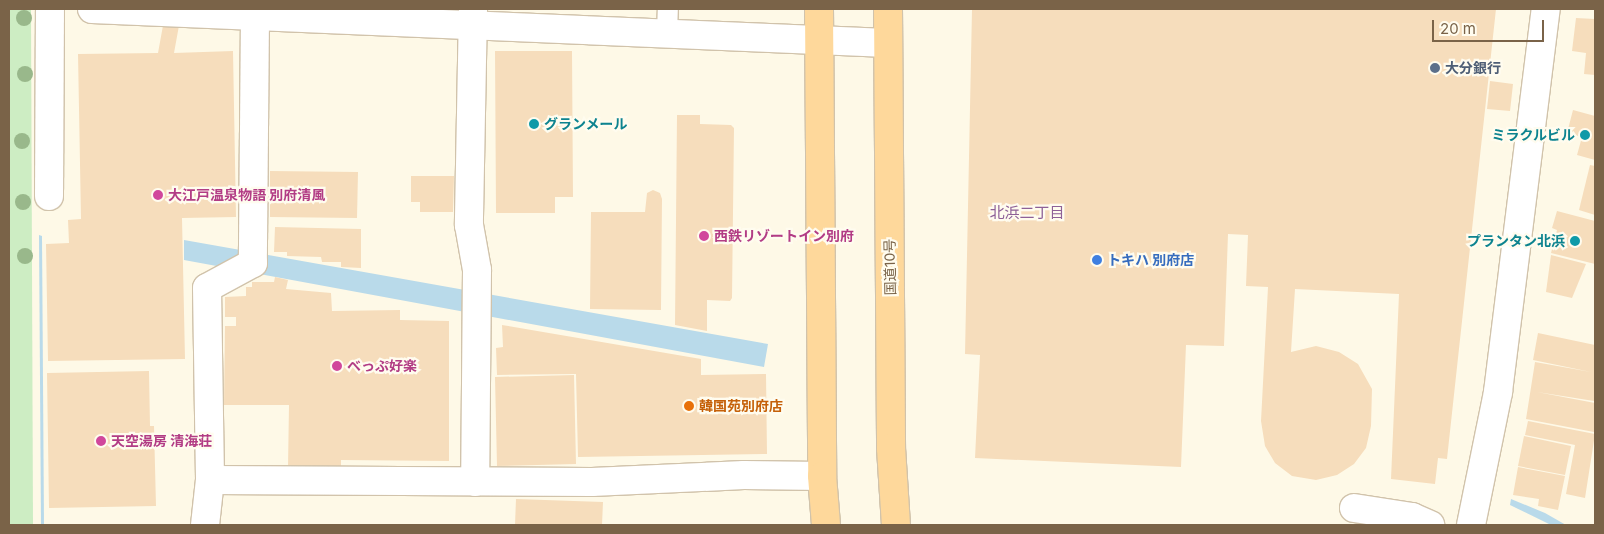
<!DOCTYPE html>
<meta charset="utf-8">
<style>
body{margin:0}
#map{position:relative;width:1604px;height:534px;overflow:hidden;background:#fef9e7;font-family:Inter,"Noto Sans JP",sans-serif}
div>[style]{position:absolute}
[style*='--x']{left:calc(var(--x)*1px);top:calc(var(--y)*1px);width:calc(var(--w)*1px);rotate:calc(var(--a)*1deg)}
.green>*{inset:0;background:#cdedc3}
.water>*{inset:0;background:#b9daea}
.building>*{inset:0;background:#f6ddbc}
.roads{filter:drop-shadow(1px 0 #d1c3ab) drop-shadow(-1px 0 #d1c3ab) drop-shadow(0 1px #d1c3ab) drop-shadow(0 -1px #d1c3ab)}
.service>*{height:20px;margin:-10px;padding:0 10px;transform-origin:10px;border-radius:10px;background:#fff}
.minor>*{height:28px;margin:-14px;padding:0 14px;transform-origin:14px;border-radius:14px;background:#fff}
.tertiary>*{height:28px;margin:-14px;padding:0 14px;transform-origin:14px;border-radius:14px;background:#fff}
.trunk>*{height:28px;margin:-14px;padding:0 14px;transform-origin:14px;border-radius:14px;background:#fed89b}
.trees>*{width:16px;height:16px;margin:-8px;border-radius:50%;background:#99b88b}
.dots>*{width:14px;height:14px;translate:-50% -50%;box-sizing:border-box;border:2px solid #fffcef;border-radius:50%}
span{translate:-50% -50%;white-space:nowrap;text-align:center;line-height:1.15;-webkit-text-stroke:4.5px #fffcef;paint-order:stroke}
.service-label{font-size:14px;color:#4e5e75;font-weight:700}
.left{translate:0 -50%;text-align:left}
.culture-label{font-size:14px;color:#0d838f;font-weight:700}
.right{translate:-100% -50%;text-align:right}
.hotel-label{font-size:14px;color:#b23c85;font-weight:700}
.shop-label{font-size:14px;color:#366cbe;font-weight:700}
.street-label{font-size:14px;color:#7a6348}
.food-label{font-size:14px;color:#c56008;font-weight:700}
.neighbourhood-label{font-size:15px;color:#8e6097}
.frame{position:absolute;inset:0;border:10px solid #7a6348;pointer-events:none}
.scale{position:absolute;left:1432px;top:20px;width:112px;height:22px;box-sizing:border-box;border:2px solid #7a6348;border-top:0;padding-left:6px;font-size:15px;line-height:18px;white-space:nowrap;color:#7a6348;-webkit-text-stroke:4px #fffcef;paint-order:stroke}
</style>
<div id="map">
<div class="green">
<div style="clip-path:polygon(9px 9px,31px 9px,33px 525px,9px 525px)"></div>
</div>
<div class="water">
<div style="clip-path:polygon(39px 235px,42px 236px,44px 525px,41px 525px)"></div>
<div style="clip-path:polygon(184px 240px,768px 344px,764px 367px,184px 260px)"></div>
<div style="clip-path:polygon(1511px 499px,1545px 513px,1566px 525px,1551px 525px,1510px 505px)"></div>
</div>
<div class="building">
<div style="clip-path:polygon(166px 9px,182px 9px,174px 53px,233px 51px,236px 217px,182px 218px,185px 359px,48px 361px,46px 244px,69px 243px,68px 220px,81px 219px,78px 54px,158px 53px)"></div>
<div style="clip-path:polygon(972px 9px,1496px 9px,1447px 459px,1438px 458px,1435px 484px,1391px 479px,1399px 294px,1295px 289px,1291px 352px,1316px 346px,1339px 352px,1358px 364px,1372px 389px,1371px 426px,1366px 448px,1354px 464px,1337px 475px,1316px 480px,1292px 476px,1275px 463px,1265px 446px,1261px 421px,1268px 287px,1246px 286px,1248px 235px,1228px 234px,1224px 346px,1186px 345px,1181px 467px,975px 458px,980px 355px,965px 354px)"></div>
<div style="clip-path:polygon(1576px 18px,1595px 19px,1595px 75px,1584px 74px,1586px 53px,1572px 51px)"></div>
<div style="clip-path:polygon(495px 51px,572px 51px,573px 197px,555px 197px,555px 213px,496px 213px)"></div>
<div style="clip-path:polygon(1490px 81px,1513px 84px,1510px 111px,1487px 109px)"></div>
<div style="clip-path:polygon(1573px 110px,1595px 116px,1595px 160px,1577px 155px,1582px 137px,1567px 133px)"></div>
<div style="clip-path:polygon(677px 115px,700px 115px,700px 124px,731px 125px,734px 128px,732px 298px,730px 301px,707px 300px,707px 331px,675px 325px)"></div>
<div style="clip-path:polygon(1590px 165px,1595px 166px,1595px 215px,1579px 210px)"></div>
<div style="clip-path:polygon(270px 171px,358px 172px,357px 218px,270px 217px)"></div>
<div style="clip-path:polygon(411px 176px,454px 176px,453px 212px,420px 212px,420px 202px,411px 202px)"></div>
<div style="clip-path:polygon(653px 190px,660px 193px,662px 199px,661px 310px,590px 309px,591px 212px,645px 212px,647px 193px)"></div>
<div style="clip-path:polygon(1557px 211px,1595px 221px,1595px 264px,1551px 253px,1557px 230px,1552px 228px)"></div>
<div style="clip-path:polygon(275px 227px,361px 229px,361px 268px,341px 267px,341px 262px,322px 262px,321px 257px,287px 256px,287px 252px,274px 252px)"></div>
<div style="clip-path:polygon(1551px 255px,1586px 264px,1572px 298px,1546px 292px)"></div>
<div style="clip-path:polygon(275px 277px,288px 280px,286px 289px,331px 293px,332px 311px,400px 310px,400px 320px,449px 321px,449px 461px,341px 460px,341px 467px,288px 467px,289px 405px,224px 405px,225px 326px,236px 326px,236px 317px,225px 317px,225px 297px,246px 296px,246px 287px,252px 287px,252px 282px,274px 282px)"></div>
<div style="clip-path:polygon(502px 325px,701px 359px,701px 375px,766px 374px,767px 454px,578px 457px,576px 374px,497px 375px,496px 348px,503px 347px)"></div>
<div style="clip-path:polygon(1538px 333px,1595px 345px,1594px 401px,1537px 392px,1595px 403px,1594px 432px,1526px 419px,1535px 362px,1591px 372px,1533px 360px)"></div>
<div style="clip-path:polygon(149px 371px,150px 426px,154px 426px,156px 506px,49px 508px,47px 373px)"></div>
<div style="clip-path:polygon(574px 375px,576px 464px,497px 466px,495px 377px)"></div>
<div style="clip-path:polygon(1528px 421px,1595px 434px,1585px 498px,1566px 494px,1575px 445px,1525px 435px)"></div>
<div style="clip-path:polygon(1524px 436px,1571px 446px,1565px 475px,1518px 466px)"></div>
<div style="clip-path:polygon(1518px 467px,1565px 476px,1558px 510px,1538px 506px,1539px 499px,1513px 495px)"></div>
<div style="clip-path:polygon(516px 499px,603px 502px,602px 525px,515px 525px)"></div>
</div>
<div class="roads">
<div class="service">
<div style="--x:667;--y:33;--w:24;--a:-88"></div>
</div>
<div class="minor">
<div style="--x:92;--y:9;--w:796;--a:2.45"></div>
<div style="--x:473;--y:9;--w:216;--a:91.1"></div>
<div style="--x:469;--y:225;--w:46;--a:79.9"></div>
<div style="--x:477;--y:270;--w:212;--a:90.5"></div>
<div style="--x:255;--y:15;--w:248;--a:90.5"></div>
<div style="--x:253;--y:263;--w:52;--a:151.5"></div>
<div style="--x:207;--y:288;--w:192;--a:89.1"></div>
<div style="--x:210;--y:480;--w:382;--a:0.3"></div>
<div style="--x:592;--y:482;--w:152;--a:-2.6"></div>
<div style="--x:744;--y:475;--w:78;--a:0.7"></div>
<div style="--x:49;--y:196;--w:187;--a:-89.7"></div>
<div style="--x:1354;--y:508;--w:59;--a:8.8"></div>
<div style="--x:1412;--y:517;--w:20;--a:24"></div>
<div style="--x:205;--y:525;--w:45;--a:-83.7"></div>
</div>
<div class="tertiary">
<div style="--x:1471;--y:525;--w:136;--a:-78.5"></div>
<div style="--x:1498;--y:392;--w:386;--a:-82.9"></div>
</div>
<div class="trunk">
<div style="--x:819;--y:9;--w:467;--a:89.6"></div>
<div style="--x:822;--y:476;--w:49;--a:85.3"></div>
<div style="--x:888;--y:9;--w:439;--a:89.6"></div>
<div style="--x:891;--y:448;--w:77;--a:86.3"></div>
</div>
</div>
<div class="trees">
<div style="left:24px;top:18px"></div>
<div style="left:25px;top:74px"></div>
<div style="left:22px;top:141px"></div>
<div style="left:23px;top:202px"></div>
<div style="left:25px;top:256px"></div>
</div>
<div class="dots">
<div style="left:1435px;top:68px;background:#5c6f8a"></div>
<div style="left:534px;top:124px;background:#0f9aa8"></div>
<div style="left:1585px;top:135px;background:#0f9aa8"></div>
<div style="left:158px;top:195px;background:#d1479c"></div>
<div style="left:704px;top:236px;background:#d1479c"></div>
<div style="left:1575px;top:241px;background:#0f9aa8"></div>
<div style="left:1097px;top:260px;background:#3f7fe0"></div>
<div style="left:337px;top:366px;background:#d1479c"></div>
<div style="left:689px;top:406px;background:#e8710a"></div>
<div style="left:101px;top:441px;background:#d1479c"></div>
</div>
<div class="service-label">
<span class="left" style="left:1445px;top:68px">大分銀行</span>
</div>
<div class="culture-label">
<span class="left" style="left:544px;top:124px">グランメール</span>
<span class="right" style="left:1575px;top:135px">ミラクルビル</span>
<span class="right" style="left:1565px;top:241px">プランタン北浜</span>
</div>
<div class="hotel-label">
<span class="left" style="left:168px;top:195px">大江戸温泉物語 別府清風</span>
<span class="left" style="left:714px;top:236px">西鉄リゾートイン別府</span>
<span class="left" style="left:347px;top:366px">べっぷ好楽</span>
<span class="left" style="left:111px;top:441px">天空湯房 清海荘</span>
</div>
<div class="shop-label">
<span class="left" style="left:1107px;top:260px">トキハ 別府店</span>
</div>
<div class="street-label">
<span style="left:890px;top:267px;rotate:-91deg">国道10号</span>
</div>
<div class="food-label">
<span class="left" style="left:699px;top:406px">韓国苑別府店</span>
</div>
<div class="neighbourhood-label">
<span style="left:1027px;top:213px">北浜二丁目</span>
</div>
<div class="frame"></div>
<div class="scale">20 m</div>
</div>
